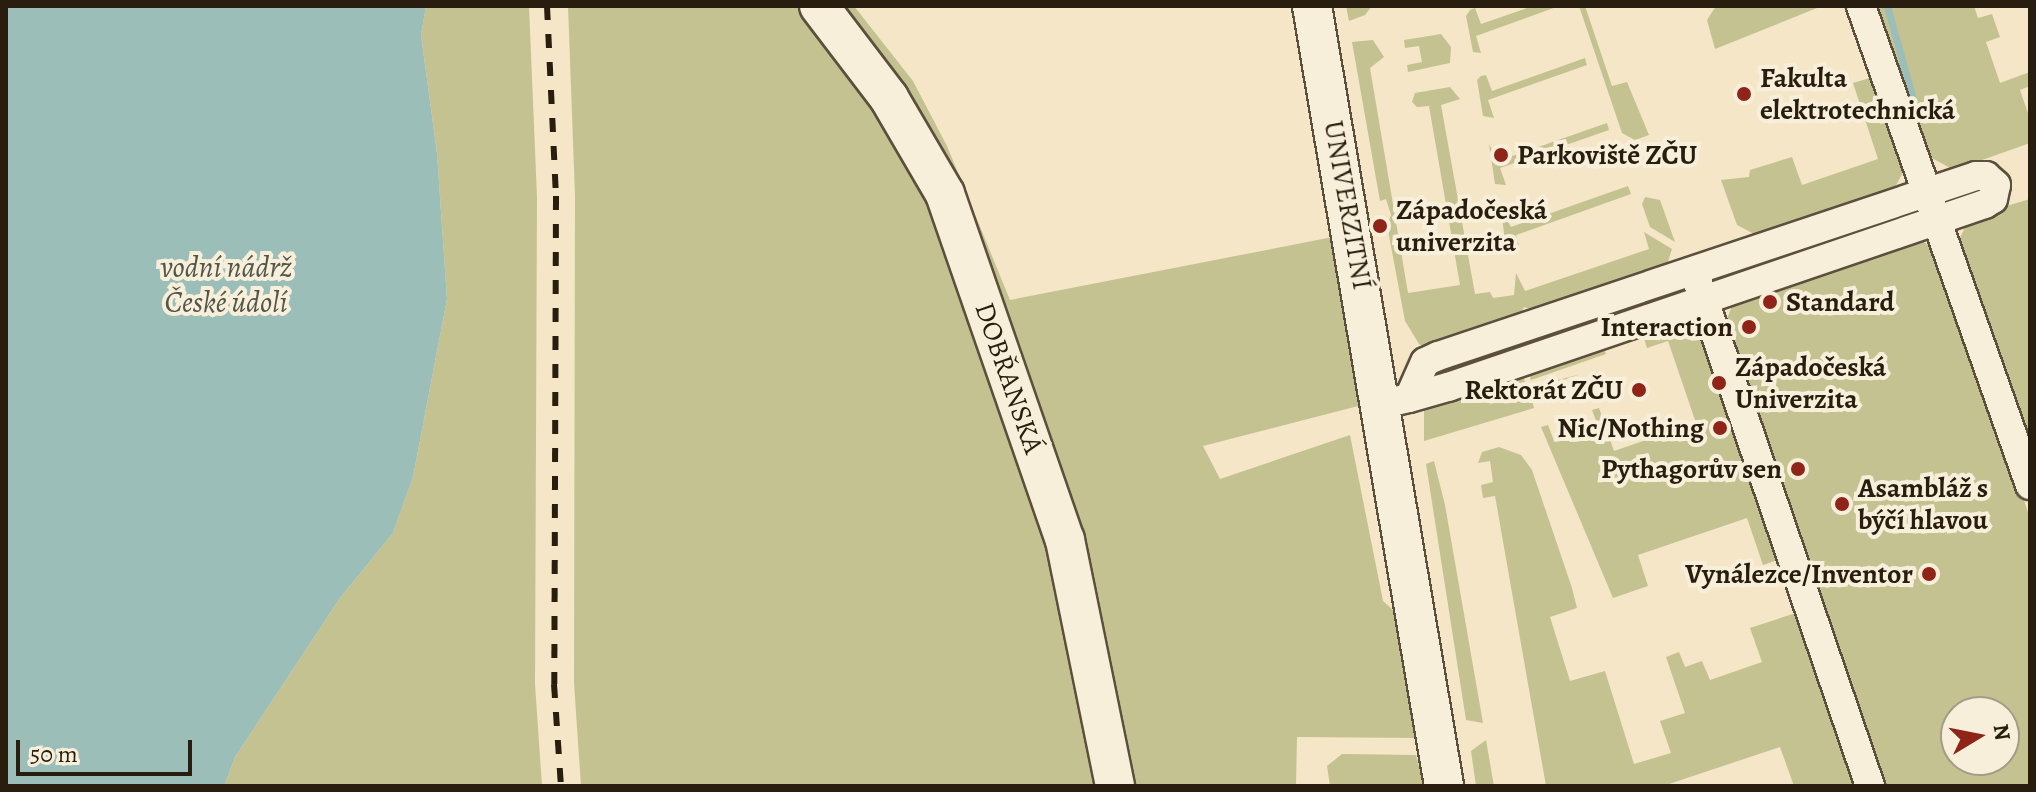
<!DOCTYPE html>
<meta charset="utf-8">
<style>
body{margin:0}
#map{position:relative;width:2036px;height:792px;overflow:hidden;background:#f4e6c6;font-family:Alegreya,serif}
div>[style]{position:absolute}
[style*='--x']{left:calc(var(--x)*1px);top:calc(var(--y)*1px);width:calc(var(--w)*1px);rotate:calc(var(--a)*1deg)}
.green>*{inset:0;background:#c4c290}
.water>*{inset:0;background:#9cbeb9}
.stream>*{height:7px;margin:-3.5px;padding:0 3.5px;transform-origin:3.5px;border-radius:3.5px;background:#9cbeb9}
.roads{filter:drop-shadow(2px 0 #5c4f3d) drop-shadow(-2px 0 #5c4f3d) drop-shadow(0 2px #5c4f3d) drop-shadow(0 -2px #5c4f3d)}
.street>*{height:28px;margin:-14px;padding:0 14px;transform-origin:14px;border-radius:14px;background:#f8efda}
.secondary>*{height:38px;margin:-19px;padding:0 19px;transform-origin:19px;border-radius:19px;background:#f8efda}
.rail>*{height:6px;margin-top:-3px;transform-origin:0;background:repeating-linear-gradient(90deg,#291d0f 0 14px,transparent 0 28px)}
.dots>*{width:22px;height:22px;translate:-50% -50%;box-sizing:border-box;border:4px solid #f8efda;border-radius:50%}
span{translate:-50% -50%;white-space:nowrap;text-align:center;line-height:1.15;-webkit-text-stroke:8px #f8efda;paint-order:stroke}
.poi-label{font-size:28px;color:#291d0f;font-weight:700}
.left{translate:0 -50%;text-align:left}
.right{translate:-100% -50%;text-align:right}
.street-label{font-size:28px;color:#291d0f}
.water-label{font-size:30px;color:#51554a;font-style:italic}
.frame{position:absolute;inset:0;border:8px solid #291d0f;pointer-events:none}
.north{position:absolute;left:1940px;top:696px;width:80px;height:80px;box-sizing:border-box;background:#f8efda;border:2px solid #a59b89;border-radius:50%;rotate:80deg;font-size:22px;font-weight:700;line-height:32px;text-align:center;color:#291d0f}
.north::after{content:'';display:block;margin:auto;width:28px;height:36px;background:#8f2418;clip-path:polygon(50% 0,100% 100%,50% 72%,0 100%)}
.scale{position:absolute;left:16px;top:740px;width:176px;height:36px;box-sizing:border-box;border:4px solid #291d0f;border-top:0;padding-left:10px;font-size:24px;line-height:28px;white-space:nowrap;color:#291d0f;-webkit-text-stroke:6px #f8efda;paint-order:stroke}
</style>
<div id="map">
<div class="green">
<div style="clip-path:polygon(426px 6px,529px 6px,537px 197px,535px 684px,542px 786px,224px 786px,235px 757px,340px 598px,393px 533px,413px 477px,447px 299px,437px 153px,421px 35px)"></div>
<div style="clip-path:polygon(568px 6px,854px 6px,913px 81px,947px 146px,1010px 300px,1338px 236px,1366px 404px,1203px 446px,1220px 479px,1350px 435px,1383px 601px,1394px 611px,1405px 632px,1419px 738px,1297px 737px,1296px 786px,581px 786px,574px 683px,575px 196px)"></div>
<div style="clip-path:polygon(1346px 6px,1372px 6px,1365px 15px,1349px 21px)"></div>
<div style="clip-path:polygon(1533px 6px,1559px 6px,1476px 36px,1481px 53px,1473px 52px,1466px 16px,1470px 10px,1475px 8px,1481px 24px)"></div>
<div style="clip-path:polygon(1579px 6px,1585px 6px,1612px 86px,1627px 82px,1649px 135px,1635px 140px,1622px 133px)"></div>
<div style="clip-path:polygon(1716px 6px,1822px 6px,1715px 49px,1707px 20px)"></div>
<div style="clip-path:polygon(1878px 6px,1974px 6px,1978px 18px,1992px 14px,2000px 37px,1986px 42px,2000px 83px,2030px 72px,2030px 86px,2020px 90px,2030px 119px,2030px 143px,1954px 170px,1928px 156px)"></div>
<div style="clip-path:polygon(1441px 34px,1451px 47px,1450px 63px,1408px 72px,1407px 65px,1422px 62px,1419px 46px,1405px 48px,1404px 40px)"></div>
<div style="clip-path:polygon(1373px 40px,1384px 57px,1370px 68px,1408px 293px,1460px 285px,1429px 106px,1417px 107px,1412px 102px,1415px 93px,1450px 87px,1460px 99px,1441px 105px,1475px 294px,1490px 292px,1493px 298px,1514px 295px,1516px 273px,1525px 291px,1649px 249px,1644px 232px,1672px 249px,1666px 268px,1536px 311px,1524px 307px,1519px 317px,1424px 347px,1419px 344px,1405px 321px,1387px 225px,1391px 215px,1386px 199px,1380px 201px,1352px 42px)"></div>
<div style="clip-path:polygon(1585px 58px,1587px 65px,1488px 100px,1494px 118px,1483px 116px,1477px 80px,1481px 76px,1486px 75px,1492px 91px)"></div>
<div style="clip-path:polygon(1873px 77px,1908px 163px,1893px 191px,1758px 236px,1737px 225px,1721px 180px,1749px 177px,1750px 170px,1792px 157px,1802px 185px,1878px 159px,1853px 83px)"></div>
<div style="clip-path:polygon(1607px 123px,1609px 130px,1500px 168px,1506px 185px,1495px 184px,1489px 144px,1498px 161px)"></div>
<div style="clip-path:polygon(1628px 186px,1631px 194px,1516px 235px,1520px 249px,1511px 253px,1506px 249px,1501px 209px,1511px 227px)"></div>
<div style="clip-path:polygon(1645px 197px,1660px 200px,1675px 242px,1650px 227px,1642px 204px)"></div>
<div style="clip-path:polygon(2030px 199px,2030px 455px,1958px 242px,1970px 217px)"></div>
<div style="clip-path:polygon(1907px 211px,1909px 217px,1732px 276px,1731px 272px)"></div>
<div style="clip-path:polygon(evenodd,1914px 237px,1940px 251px,2030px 518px,2030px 786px,1881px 786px,1725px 324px,1736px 296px,1914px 237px,1956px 712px,2004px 712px,2004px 760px,1956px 760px,1956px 712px)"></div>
<div style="clip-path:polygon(1666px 291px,1670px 298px,1438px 374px,1438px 369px)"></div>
<div style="clip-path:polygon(1674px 317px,1705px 333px,1784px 558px,1763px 565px,1747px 518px,1638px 555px,1648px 586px,1613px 598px,1541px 427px,1548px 425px,1554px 441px,1562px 439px,1598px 426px,1592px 410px,1599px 408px,1614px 451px,1696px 423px,1668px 341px,1647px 348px,1641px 329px)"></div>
<div style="clip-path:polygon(1601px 342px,1606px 354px,1531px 380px,1526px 367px)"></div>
<div style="clip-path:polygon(1521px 369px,1527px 388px,1581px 374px,1529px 391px,1534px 408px,1424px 441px,1424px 406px)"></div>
<div style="clip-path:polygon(1499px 447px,1521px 455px,1532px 470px,1572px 588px,1577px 608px,1550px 617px,1570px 681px,1605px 671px,1634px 764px,1671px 753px,1660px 721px,1685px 713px,1666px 657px,1679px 652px,1685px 667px,1702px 661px,1710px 680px,1762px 662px,1750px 628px,1802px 611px,1859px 786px,1794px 786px,1780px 747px,1663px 786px,1546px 786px,1495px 496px,1483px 498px,1481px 485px,1493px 482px,1490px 461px,1478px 463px,1482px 452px)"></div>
<div style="clip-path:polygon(1434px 461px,1445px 505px,1483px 723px,1466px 720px,1426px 464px)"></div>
<div style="clip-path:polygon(1486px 740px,1494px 786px,1476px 786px,1471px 751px)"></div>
<div style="clip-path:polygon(1342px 754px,1416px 755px,1424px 786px,1330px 786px,1327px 766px)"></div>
</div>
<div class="water">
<div style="clip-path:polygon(6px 6px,426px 6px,421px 35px,437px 153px,447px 299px,413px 477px,393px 533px,340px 598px,235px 757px,224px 786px,6px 786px)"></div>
</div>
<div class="stream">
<div style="--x:1887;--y:6;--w:115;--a:74.4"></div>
</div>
<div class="roads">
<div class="street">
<div style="--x:1861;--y:6;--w:508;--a:70.57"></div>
<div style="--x:1698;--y:283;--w:532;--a:71.12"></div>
<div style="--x:1383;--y:404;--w:27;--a:-13"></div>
<div style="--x:1409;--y:398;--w:41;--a:-15.8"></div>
<div style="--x:1448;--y:387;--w:567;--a:-18.82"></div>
<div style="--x:1985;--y:204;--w:9;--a:-32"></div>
<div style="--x:1993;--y:199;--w:14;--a:-78"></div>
<div style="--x:1996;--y:185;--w:13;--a:-138"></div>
<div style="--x:1986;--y:176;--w:10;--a:180"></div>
<div style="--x:1976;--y:176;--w:567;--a:161.5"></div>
<div style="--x:1438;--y:356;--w:14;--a:155"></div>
<div style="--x:1425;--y:362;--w:39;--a:114"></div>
</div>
<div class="secondary">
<div style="--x:819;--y:6;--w:116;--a:52.7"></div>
<div style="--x:889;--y:98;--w:111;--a:59.7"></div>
<div style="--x:945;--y:194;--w:366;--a:70.9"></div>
<div style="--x:1065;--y:540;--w:251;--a:78.5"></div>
<div style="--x:1312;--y:6;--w:791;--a:80.39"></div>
</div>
</div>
<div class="rail">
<div style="--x:547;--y:6;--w:190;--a:87.3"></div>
<div style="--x:556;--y:196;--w:488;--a:90.2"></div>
<div style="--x:554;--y:684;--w:102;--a:86.1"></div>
</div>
<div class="dots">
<div style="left:1744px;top:94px;background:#8f2418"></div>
<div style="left:1501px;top:155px;background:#8f2418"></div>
<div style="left:1380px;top:226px;background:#8f2418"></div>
<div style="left:1770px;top:302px;background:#8f2418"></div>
<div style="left:1749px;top:327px;background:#8f2418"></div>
<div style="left:1719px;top:383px;background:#8f2418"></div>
<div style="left:1639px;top:390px;background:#8f2418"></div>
<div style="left:1720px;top:428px;background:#8f2418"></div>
<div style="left:1798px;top:469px;background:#8f2418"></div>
<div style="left:1842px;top:504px;background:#8f2418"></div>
<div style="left:1929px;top:574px;background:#8f2418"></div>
</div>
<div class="poi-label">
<span class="left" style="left:1760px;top:94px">Fakulta<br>elektrotechnická</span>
<span class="left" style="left:1517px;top:155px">Parkoviště ZČU</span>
<span class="left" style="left:1396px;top:226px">Západočeská<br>univerzita</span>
<span class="left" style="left:1786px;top:302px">Standard</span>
<span class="right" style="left:1733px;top:327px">Interaction</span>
<span class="left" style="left:1735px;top:383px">Západočeská<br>Univerzita</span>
<span class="right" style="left:1623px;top:390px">Rektorát ZČU</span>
<span class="right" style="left:1704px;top:428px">Nic/Nothing</span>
<span class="right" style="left:1782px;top:469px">Pythagorův sen</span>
<span class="left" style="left:1858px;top:504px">Asambláž s<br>býčí hlavou</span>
<span class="right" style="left:1913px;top:574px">Vynálezce/Inventor</span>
</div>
<div class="street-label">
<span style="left:1348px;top:205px;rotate:80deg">UNIVERZITNÍ</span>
<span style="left:1009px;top:378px;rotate:71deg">DOBŘANSKÁ</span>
</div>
<div class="water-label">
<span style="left:226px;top:284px">vodní nádrž<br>České údolí</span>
</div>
<div class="frame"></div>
<div class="north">N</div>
<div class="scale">50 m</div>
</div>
